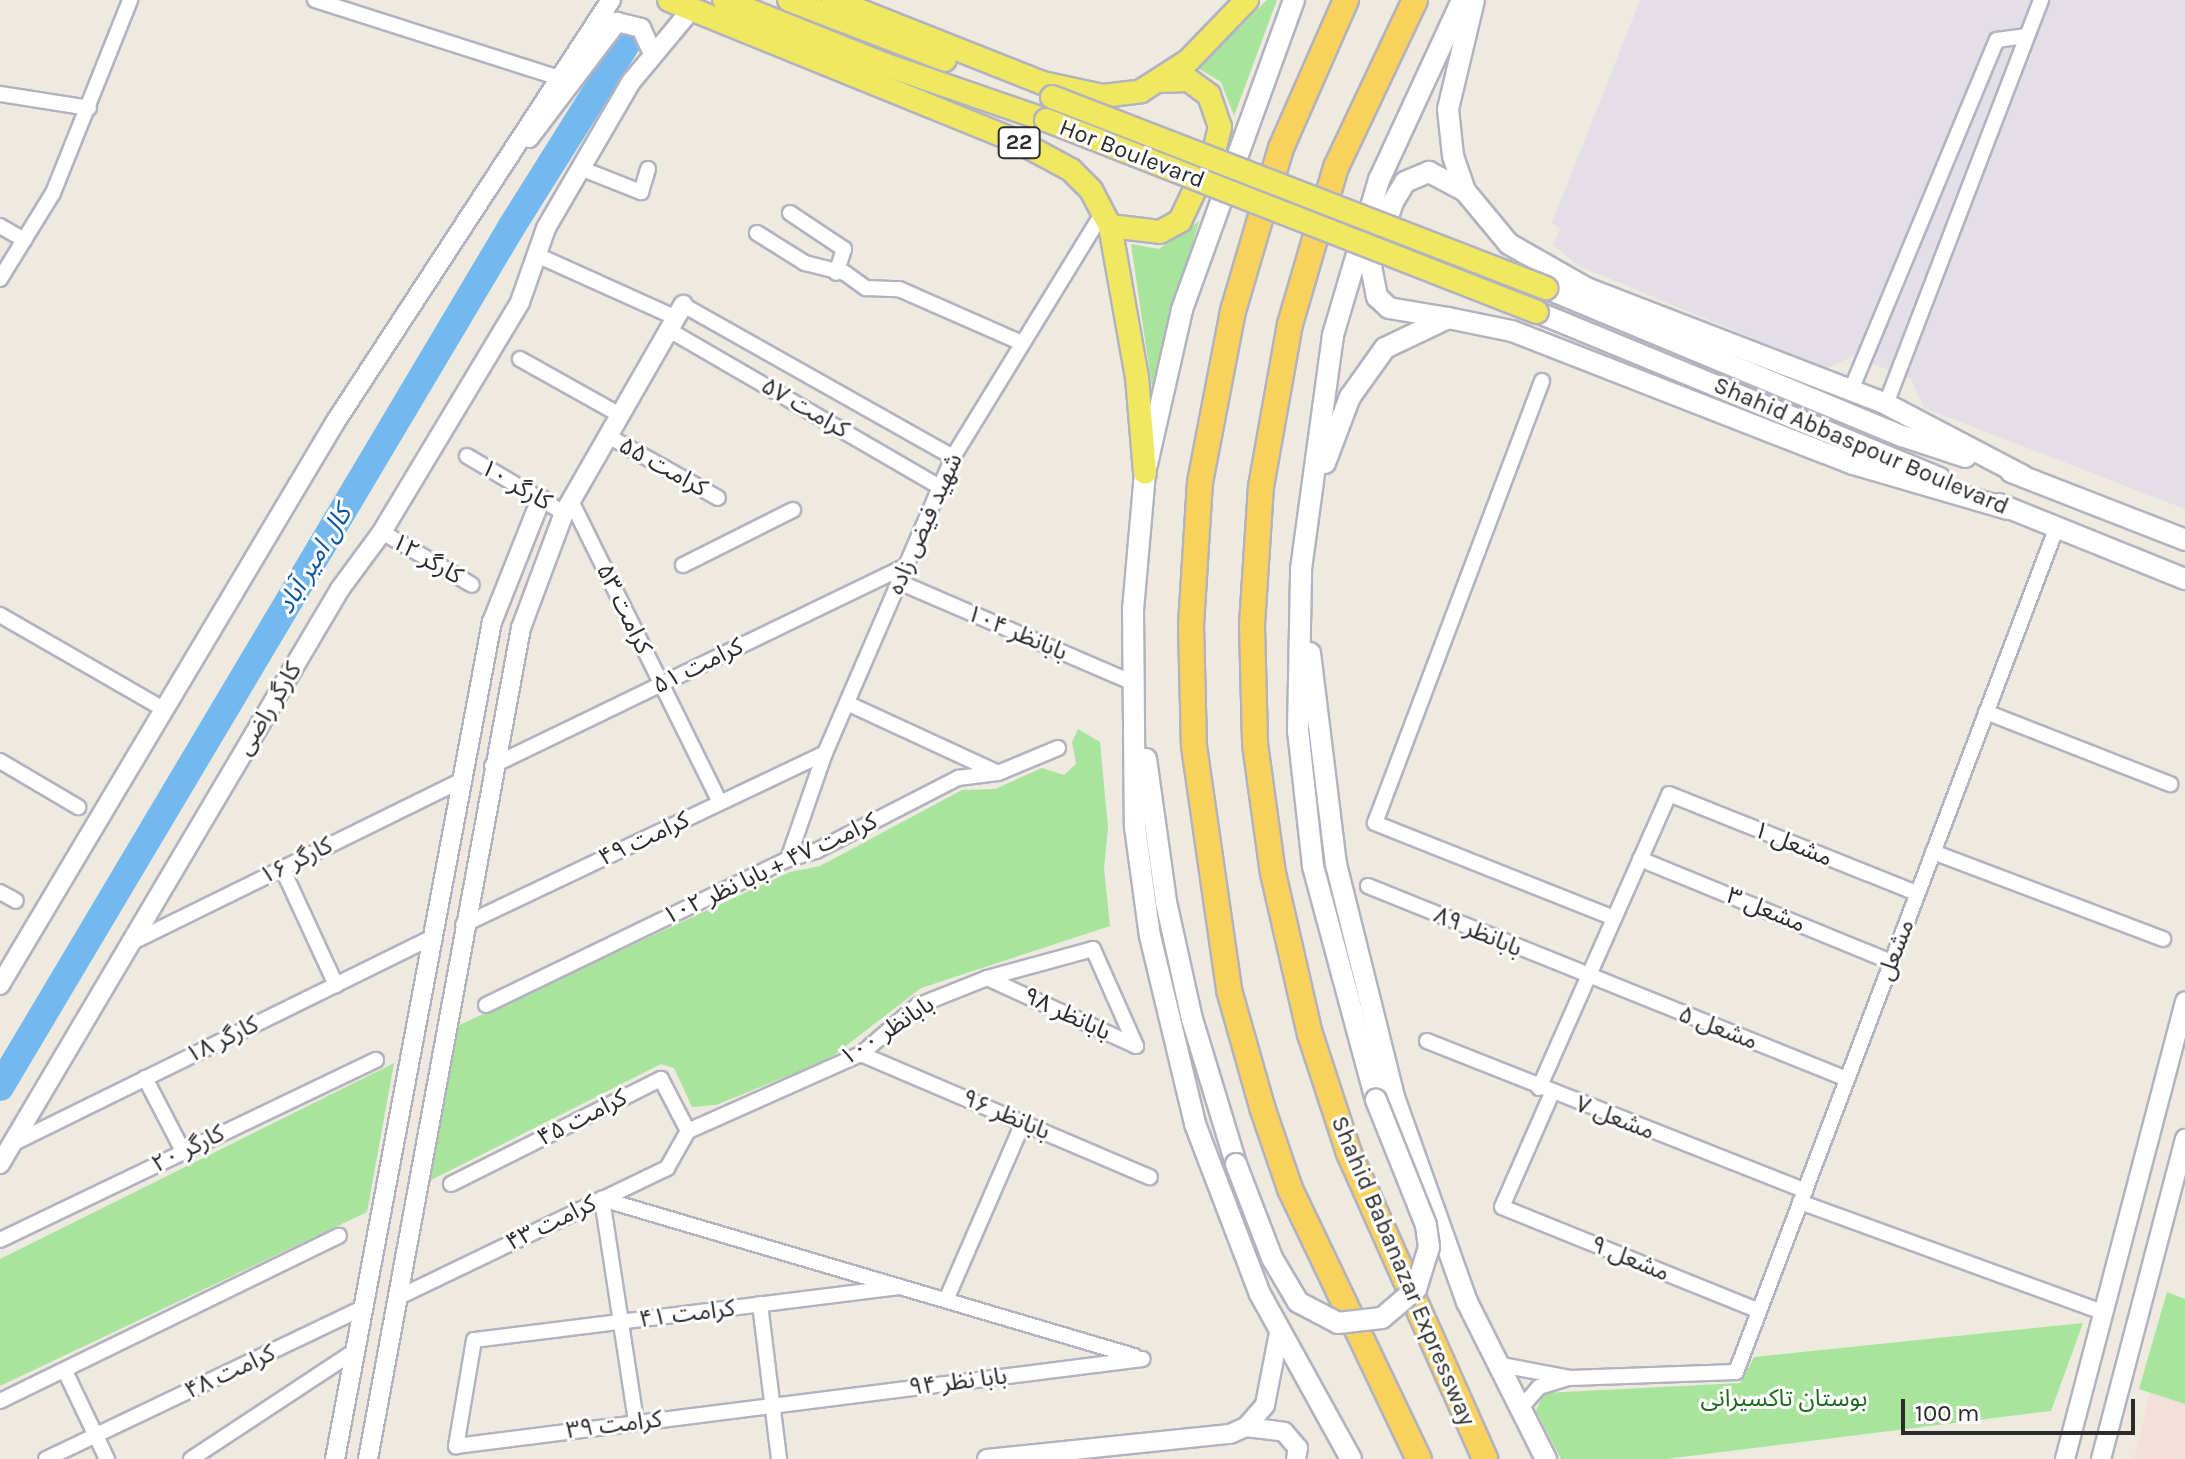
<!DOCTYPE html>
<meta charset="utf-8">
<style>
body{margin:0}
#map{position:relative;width:2185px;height:1459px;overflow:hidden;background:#eeeadf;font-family:Karla,"Noto Sans Arabic",sans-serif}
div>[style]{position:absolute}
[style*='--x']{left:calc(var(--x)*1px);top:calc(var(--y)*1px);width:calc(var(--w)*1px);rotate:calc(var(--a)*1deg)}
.industrial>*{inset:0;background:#e3dfe7}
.medical>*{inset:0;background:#f4dfdd}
.green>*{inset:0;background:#a8e49c}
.river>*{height:28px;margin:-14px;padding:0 14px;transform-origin:14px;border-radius:14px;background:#73b9ef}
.roads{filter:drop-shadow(2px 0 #b2b2c0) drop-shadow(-2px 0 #b2b2c0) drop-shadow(0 2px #b2b2c0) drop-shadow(0 -2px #b2b2c0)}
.minor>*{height:14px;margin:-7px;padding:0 7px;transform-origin:7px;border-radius:7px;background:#fff}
.tertiary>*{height:18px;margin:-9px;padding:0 9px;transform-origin:9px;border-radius:9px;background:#fff}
.secondary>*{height:20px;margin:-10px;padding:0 10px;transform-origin:10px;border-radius:10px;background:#fff}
.primary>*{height:22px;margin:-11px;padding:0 11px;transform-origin:11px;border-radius:11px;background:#f1e861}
.trunk>*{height:24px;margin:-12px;padding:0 12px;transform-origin:12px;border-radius:12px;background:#f8d25d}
.bridges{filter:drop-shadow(2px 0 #b2b2c0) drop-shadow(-2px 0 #b2b2c0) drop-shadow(0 2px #b2b2c0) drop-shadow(0 -2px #b2b2c0)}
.secondary-bridge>*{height:20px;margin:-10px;padding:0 10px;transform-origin:10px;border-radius:10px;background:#fff}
.primary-bridge>*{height:22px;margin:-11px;padding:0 11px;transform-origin:11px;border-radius:11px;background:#f1e861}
span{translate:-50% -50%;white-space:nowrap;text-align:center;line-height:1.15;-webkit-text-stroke:6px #fff;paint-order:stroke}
.shield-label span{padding:2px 6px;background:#fff;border:2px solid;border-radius:6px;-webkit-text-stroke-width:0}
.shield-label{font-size:22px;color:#2c2c2c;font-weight:700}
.street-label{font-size:24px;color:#2c2c2c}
.park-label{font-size:24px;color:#1e6b1b}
.water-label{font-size:26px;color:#0d55a0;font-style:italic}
.scale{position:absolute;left:1901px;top:1399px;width:234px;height:36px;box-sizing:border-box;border:4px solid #2c2c2c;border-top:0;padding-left:10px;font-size:24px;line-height:28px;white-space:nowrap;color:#2c2c2c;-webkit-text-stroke:6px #fff;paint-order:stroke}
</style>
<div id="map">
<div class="industrial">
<div style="clip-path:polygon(1640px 0,2185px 0,2185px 509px,1924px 408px,1911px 379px,1853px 356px,1826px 369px,1577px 265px,1553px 245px,1560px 229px,1552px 223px)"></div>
</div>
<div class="medical">
<div style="clip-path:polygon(2150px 1392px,2185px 1404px,2185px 1459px,2134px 1459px)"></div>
</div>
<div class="green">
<div style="clip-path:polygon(1267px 0,1277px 0,1234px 116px,1221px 82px,1198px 68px)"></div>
<div style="clip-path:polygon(1199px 221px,1152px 387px,1131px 244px,1159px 249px)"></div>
<div style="clip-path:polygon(1078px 729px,1100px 742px,1108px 828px,1104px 868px,1110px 926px,921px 988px,829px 1059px,716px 1105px,692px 1107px,674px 1068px,661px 1064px,425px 1183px,455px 1027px,790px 872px,820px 866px,962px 790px,995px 789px,1042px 768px,1064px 775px,1076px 764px,1072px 742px)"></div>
<div style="clip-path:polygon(394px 1063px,367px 1212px,0 1386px,0 1259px)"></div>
<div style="clip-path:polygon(2167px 1292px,2185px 1299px,2185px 1404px,2139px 1389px)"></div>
<div style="clip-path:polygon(2083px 1323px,2051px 1411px,1666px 1459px,1561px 1459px,1536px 1411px,1544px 1393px,1740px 1383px,1754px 1357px)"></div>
</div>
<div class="river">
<div style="--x:0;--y:1087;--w:1002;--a:-59.26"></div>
<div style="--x:512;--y:226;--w:224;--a:-57.9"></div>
</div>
<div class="roads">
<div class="minor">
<div style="--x:315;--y:0;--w:254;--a:17.7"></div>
<div style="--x:0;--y:94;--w:90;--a:8.9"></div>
<div style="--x:580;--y:168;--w:66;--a:21.5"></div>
<div style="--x:641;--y:192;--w:24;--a:-73"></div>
<div style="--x:790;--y:213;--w:65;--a:33.7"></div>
<div style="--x:844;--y:249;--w:25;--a:108"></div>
<div style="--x:0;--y:226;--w:28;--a:30"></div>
<div style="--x:757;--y:233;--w:57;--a:32"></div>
<div style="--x:805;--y:263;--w:41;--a:14"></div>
<div style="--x:845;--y:273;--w:26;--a:36"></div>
<div style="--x:866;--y:288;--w:33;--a:2"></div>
<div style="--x:899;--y:289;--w:132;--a:23.7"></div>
<div style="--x:539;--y:256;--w:150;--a:24.3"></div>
<div style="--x:0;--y:279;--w:101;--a:-58.4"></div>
<div style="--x:53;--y:193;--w:208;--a:-68.2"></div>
<div style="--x:683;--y:305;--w:310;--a:29.4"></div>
<div style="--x:669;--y:330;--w:313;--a:30.1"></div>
<div style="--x:520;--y:359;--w:115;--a:29.2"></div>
<div style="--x:1542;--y:381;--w:472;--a:110.7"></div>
<div style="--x:1375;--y:823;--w:257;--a:21.7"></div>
<div style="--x:1851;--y:390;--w:379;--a:-67.4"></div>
<div style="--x:1997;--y:40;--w:30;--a:-8"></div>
<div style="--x:1886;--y:404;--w:433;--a:-69"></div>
<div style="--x:608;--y:436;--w:126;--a:29.4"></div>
<div style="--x:467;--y:456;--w:113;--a:30.4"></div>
<div style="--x:571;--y:501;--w:336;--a:63.7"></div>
<div style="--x:382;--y:532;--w:104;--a:30.5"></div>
<div style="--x:683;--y:565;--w:123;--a:-26.6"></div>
<div style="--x:899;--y:582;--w:258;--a:23.3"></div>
<div style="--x:0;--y:615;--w:190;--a:29.9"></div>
<div style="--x:849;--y:704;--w:164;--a:24.8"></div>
<div style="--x:1986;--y:712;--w:198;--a:21.4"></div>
<div style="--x:0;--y:761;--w:91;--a:30.5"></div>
<div style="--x:492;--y:766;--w:459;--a:-25.8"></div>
<div style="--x:1933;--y:852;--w:246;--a:20.7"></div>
<div style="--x:788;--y:859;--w:112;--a:-70.8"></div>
<div style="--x:825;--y:753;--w:322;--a:-66.6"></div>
<div style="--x:953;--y:457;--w:289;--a:-58.5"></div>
<div style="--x:1640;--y:859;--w:271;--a:22.3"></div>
<div style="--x:282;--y:868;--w:129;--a:65.2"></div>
<div style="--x:1368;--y:886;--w:516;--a:21.95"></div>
<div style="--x:0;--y:892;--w:18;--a:29"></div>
<div style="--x:463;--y:925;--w:401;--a:-25.4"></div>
<div style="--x:131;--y:943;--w:369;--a:-26.2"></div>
<div style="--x:486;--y:1005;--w:335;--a:-25.8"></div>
<div style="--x:788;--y:859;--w:29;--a:-16"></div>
<div style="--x:816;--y:851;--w:160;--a:-27.2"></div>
<div style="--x:958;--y:778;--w:40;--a:-7.1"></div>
<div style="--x:998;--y:773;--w:65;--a:-22.6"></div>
<div style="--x:1427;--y:1041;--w:407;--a:21.6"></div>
<div style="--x:861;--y:1054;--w:314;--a:23.1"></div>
<div style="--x:145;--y:1078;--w:82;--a:62.5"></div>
<div style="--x:1539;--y:1088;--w:321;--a:-66.1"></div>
<div style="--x:1669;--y:794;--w:267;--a:21.8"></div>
<div style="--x:1552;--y:1093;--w:124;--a:113.7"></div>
<div style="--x:1502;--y:1207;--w:277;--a:22"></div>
<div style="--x:688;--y:1131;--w:189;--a:-24"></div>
<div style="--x:861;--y:1054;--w:74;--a:-40.6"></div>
<div style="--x:917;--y:1006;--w:75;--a:-21.8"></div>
<div style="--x:987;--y:978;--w:110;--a:-15.3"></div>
<div style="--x:1093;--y:949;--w:106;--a:66.1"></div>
<div style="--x:1136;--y:1046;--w:164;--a:-155.5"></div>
<div style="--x:12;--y:1144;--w:469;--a:-26.2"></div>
<div style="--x:451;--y:1184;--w:235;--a:-26.6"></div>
<div style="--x:661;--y:1079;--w:59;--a:62.6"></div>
<div style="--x:1800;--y:1202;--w:322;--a:20"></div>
<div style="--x:0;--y:1240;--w:417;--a:-25.6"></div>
<div style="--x:900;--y:1287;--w:429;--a:172.9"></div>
<div style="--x:474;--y:1340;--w:108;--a:99.6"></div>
<div style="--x:456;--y:1446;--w:692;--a:-7.22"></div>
<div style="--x:397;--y:1298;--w:300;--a:-25.7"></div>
<div style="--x:667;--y:1168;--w:43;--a:-60.4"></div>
<div style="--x:946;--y:1300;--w:193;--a:-66.5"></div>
<div style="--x:760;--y:1304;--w:156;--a:83"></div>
<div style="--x:1496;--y:1364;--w:75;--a:10.7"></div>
<div style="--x:1570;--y:1378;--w:166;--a:-2.1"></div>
<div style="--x:1736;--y:1372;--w:902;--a:-69.21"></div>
<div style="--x:65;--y:1371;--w:98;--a:64.5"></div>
<div style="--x:0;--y:1401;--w:377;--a:-26"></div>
<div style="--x:1520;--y:1409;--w:29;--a:-49"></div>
<div style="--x:1539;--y:1387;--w:28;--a:-17"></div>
<div style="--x:636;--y:1421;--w:225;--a:-98.7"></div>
<div style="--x:602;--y:1199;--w:555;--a:16.44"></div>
<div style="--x:46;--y:1459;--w:351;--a:-25.5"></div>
<div style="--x:191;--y:1459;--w:196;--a:-33.4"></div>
</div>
<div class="tertiary">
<div style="--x:529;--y:138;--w:146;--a:-52.8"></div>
<div style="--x:617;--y:22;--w:25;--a:14"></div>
<div style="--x:641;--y:28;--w:26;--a:65"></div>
<div style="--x:0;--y:985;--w:656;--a:-59.22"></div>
<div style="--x:336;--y:421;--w:503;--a:-56.85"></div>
<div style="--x:0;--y:1164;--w:668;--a:-59.4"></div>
<div style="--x:340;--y:589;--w:71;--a:-53.6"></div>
<div style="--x:382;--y:532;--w:268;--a:-59"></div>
<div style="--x:520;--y:302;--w:78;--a:-70.6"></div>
<div style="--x:546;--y:228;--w:169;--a:-59.8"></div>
<div style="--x:631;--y:82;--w:94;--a:-50.2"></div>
<div style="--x:1246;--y:1427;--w:38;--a:7"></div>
<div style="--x:1284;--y:1432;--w:21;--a:49"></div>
<div style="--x:1298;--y:1448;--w:11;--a:100"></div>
<div style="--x:335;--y:1459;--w:852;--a:-79.38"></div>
<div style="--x:492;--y:622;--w:132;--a:-68.3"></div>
<div style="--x:368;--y:1459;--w:845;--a:-79.57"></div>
<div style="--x:521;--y:628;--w:123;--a:-69.5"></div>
<div style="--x:564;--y:513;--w:240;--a:-60.2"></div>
<div style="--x:987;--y:1459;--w:244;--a:-5.9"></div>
<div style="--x:1230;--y:1434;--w:17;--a:-24"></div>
<div style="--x:1246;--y:1427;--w:29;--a:-49"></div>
<div style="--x:1265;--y:1405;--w:73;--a:-79"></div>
<div style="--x:2065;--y:1459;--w:473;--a:-75.3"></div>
<div style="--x:2101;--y:1459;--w:331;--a:-75.3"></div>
</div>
<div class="secondary">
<div style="--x:1294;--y:0;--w:330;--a:109.9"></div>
<div style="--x:1182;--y:310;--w:167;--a:102.8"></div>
<div style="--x:1145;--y:473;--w:138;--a:95"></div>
<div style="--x:1133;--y:610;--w:217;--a:89.5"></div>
<div style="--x:1135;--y:827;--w:110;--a:82.2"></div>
<div style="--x:1150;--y:936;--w:193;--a:76.5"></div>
<div style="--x:1195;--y:1124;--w:182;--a:69.1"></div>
<div style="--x:1260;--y:1294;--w:188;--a:61.1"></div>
<div style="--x:1474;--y:0;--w:112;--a:103.4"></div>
<div style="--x:1448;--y:109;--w:47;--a:83.9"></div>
<div style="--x:1453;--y:156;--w:37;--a:71"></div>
<div style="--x:1465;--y:191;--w:69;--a:50.3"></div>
<div style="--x:1509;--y:244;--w:89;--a:29.7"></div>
<div style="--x:1586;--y:288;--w:322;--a:21.1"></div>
<div style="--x:1886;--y:404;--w:155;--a:27.7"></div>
<div style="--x:1546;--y:288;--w:386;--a:22.6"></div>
<div style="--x:1902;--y:436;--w:67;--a:18.2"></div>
<div style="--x:1537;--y:312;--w:436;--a:22.4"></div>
<div style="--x:1448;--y:318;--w:60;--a:-170.4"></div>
<div style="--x:1389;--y:308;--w:16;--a:-137"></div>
<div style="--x:1377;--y:297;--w:32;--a:-101"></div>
<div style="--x:1371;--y:266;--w:68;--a:-71"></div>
<div style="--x:1393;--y:202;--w:23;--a:-59"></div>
<div style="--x:1405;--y:182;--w:26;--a:-23"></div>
<div style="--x:1429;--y:172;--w:41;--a:27.8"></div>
<div style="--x:1325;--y:463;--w:71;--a:-69.3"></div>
<div style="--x:1350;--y:397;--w:60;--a:-54.5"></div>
<div style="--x:1385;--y:348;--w:70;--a:-25.5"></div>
<div style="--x:1448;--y:318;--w:65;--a:11.5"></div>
<div style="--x:1512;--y:331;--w:366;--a:21.3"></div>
<div style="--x:1853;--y:464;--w:161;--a:16.2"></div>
<div style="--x:2011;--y:472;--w:187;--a:21.3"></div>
<div style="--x:1999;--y:504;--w:201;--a:22"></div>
<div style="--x:1310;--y:653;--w:213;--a:83"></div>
<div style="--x:1336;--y:864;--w:240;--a:76"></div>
<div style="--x:1394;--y:1097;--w:218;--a:70.4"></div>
<div style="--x:1467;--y:1302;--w:176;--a:63.3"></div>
<div style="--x:1146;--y:759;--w:144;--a:82"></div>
<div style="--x:1166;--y:902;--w:120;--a:77.5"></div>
<div style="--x:1192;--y:1019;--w:152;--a:73.1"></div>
<div style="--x:1376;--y:1100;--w:242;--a:-105.1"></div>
<div style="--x:1313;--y:866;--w:136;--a:-96.3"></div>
<div style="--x:1298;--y:731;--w:162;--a:-88.9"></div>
<div style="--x:1301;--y:569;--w:236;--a:-82.2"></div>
<div style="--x:1333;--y:335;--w:162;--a:-73.5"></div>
<div style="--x:1379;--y:180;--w:198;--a:-65.2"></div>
</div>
<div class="primary">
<div style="--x:669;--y:0;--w:382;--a:22.1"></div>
<div style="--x:1023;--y:144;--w:55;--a:28.4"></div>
<div style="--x:1071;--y:170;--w:28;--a:45"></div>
<div style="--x:1091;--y:190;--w:41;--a:62.2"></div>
<div style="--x:1110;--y:226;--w:153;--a:79.9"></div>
<div style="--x:1137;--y:377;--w:96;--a:85.2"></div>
<div style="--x:724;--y:0;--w:175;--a:21.9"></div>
<div style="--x:886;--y:65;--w:169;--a:19"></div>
<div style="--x:789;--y:0;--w:167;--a:21"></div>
<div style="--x:833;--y:0;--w:226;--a:21.6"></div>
<div style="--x:1043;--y:83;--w:61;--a:12.2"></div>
<div style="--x:1103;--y:96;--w:38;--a:-7"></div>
<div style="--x:1141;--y:91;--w:56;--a:-32.6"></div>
<div style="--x:1188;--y:61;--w:85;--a:-46"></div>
<div style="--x:1110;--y:226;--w:50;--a:6.8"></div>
<div style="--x:1160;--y:232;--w:23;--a:-29"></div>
<div style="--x:1180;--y:221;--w:82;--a:-64.7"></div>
<div style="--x:1215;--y:147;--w:21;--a:-76"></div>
<div style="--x:1220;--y:127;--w:34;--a:-109"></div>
<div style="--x:1209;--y:95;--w:26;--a:-144"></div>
<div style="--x:1188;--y:80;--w:29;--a:178"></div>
</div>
<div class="trunk">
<div style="--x:1346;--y:0;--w:162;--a:113.7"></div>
<div style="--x:1281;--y:148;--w:170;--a:106.4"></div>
<div style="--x:1233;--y:311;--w:174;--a:100.9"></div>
<div style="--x:1200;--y:482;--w:143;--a:93.6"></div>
<div style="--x:1191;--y:625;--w:121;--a:88.6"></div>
<div style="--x:1194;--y:746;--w:246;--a:81.8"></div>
<div style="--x:1229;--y:990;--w:122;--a:74.2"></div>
<div style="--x:1262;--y:1107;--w:87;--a:71.1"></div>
<div style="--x:1290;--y:1189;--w:299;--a:64.5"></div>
<div style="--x:1415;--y:0;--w:185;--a:115.3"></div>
<div style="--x:1336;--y:167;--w:164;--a:106.3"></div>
<div style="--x:1290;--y:324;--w:165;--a:100.1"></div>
<div style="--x:1261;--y:486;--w:140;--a:93.7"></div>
<div style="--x:1252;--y:626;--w:118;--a:88.5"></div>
<div style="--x:1255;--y:744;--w:130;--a:82.1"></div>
<div style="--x:1273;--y:873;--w:165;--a:77.1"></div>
<div style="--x:1310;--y:1034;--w:125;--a:71.9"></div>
<div style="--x:1349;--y:1153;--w:335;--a:66"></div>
</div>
</div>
<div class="bridges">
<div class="secondary-bridge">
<div style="--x:1236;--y:1164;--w:101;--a:69"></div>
<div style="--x:1272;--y:1258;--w:51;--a:59.4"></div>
<div style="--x:1298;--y:1302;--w:45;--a:27.7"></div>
<div style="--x:1338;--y:1323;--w:44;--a:-6.5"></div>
<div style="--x:1382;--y:1318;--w:45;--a:-40.5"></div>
<div style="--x:1416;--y:1289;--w:44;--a:-72.8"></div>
<div style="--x:1429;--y:1247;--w:22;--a:-98"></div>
<div style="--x:1426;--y:1225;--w:135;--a:-111.8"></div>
</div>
<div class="primary-bridge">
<div style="--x:1052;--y:97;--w:530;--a:21.14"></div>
<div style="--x:1046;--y:120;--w:527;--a:21.36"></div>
</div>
</div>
<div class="shield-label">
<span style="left:1019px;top:143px">22</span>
</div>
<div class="street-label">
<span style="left:1132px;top:154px;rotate:21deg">Hor Boulevard</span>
<span style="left:805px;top:408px;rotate:30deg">کرامت ۵۷</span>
<span style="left:1861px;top:446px;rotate:23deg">Shahid Abbaspour Boulevard</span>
<span style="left:663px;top:467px;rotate:29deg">کرامت ۵۵</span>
<span style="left:516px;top:485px;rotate:30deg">کارگر ۱۰</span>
<span style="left:925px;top:524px;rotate:-66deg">شهید فیض زاده</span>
<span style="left:427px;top:559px;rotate:30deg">کارگر ۱۲</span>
<span style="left:624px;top:609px;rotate:64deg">کرامت ۵۳</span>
<span style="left:1017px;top:633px;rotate:23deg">بابانظر ۱۰۴</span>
<span style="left:698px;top:666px;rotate:-26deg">کرامت ۵۱</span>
<span style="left:269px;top:709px;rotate:-59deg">کارگر راضی</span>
<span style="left:644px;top:839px;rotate:-25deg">کرامت ۴۹</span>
<span style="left:1793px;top:844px;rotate:22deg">مشعل ۱</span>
<span style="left:296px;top:861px;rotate:-26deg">کارگر ۱۶</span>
<span style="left:770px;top:869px;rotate:-25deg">کرامت ۴۷ + بابا نظر ۱۰۲</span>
<span style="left:1766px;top:910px;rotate:22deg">مشعل ۳</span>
<span style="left:1478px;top:932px;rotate:23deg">بابانظر ۸۹</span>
<span style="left:1896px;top:950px;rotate:-69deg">مشعل</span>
<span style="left:1067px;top:1014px;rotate:25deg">بابانظر ۹۸</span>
<span style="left:1718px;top:1028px;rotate:21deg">مشعل ۵</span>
<span style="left:887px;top:1031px;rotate:-33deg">بابانظر ۱۰۰</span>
<span style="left:222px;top:1040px;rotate:-26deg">کارگر ۱۸</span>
<span style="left:1006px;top:1115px;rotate:23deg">بابانظر ۹۶</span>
<span style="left:582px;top:1118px;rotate:-27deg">کرامت ۴۵</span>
<span style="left:1615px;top:1118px;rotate:21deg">مشعل ۷</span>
<span style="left:188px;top:1149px;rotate:-26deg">کارگر ۲۰</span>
<span style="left:551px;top:1223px;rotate:-26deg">کرامت ۴۳</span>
<span style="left:1630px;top:1259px;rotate:22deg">مشعل ۹</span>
<span style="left:1403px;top:1271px;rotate:67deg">Shahid Babanazar Expressway</span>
<span style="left:687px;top:1314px;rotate:-7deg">کرامت ۴۱</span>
<span style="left:230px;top:1372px;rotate:-25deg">کرامت ۴۸</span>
<span style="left:958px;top:1382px;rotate:-7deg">بابا نظر ۹۴</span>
<span style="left:614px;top:1425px;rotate:-7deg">کرامت ۳۹</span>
</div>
<div class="park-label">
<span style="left:1784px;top:1399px">بوستان تاکسیرانی</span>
</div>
<div class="water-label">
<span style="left:314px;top:560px;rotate:-59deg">کال امیر آباد</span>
</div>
<div class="scale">100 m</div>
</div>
